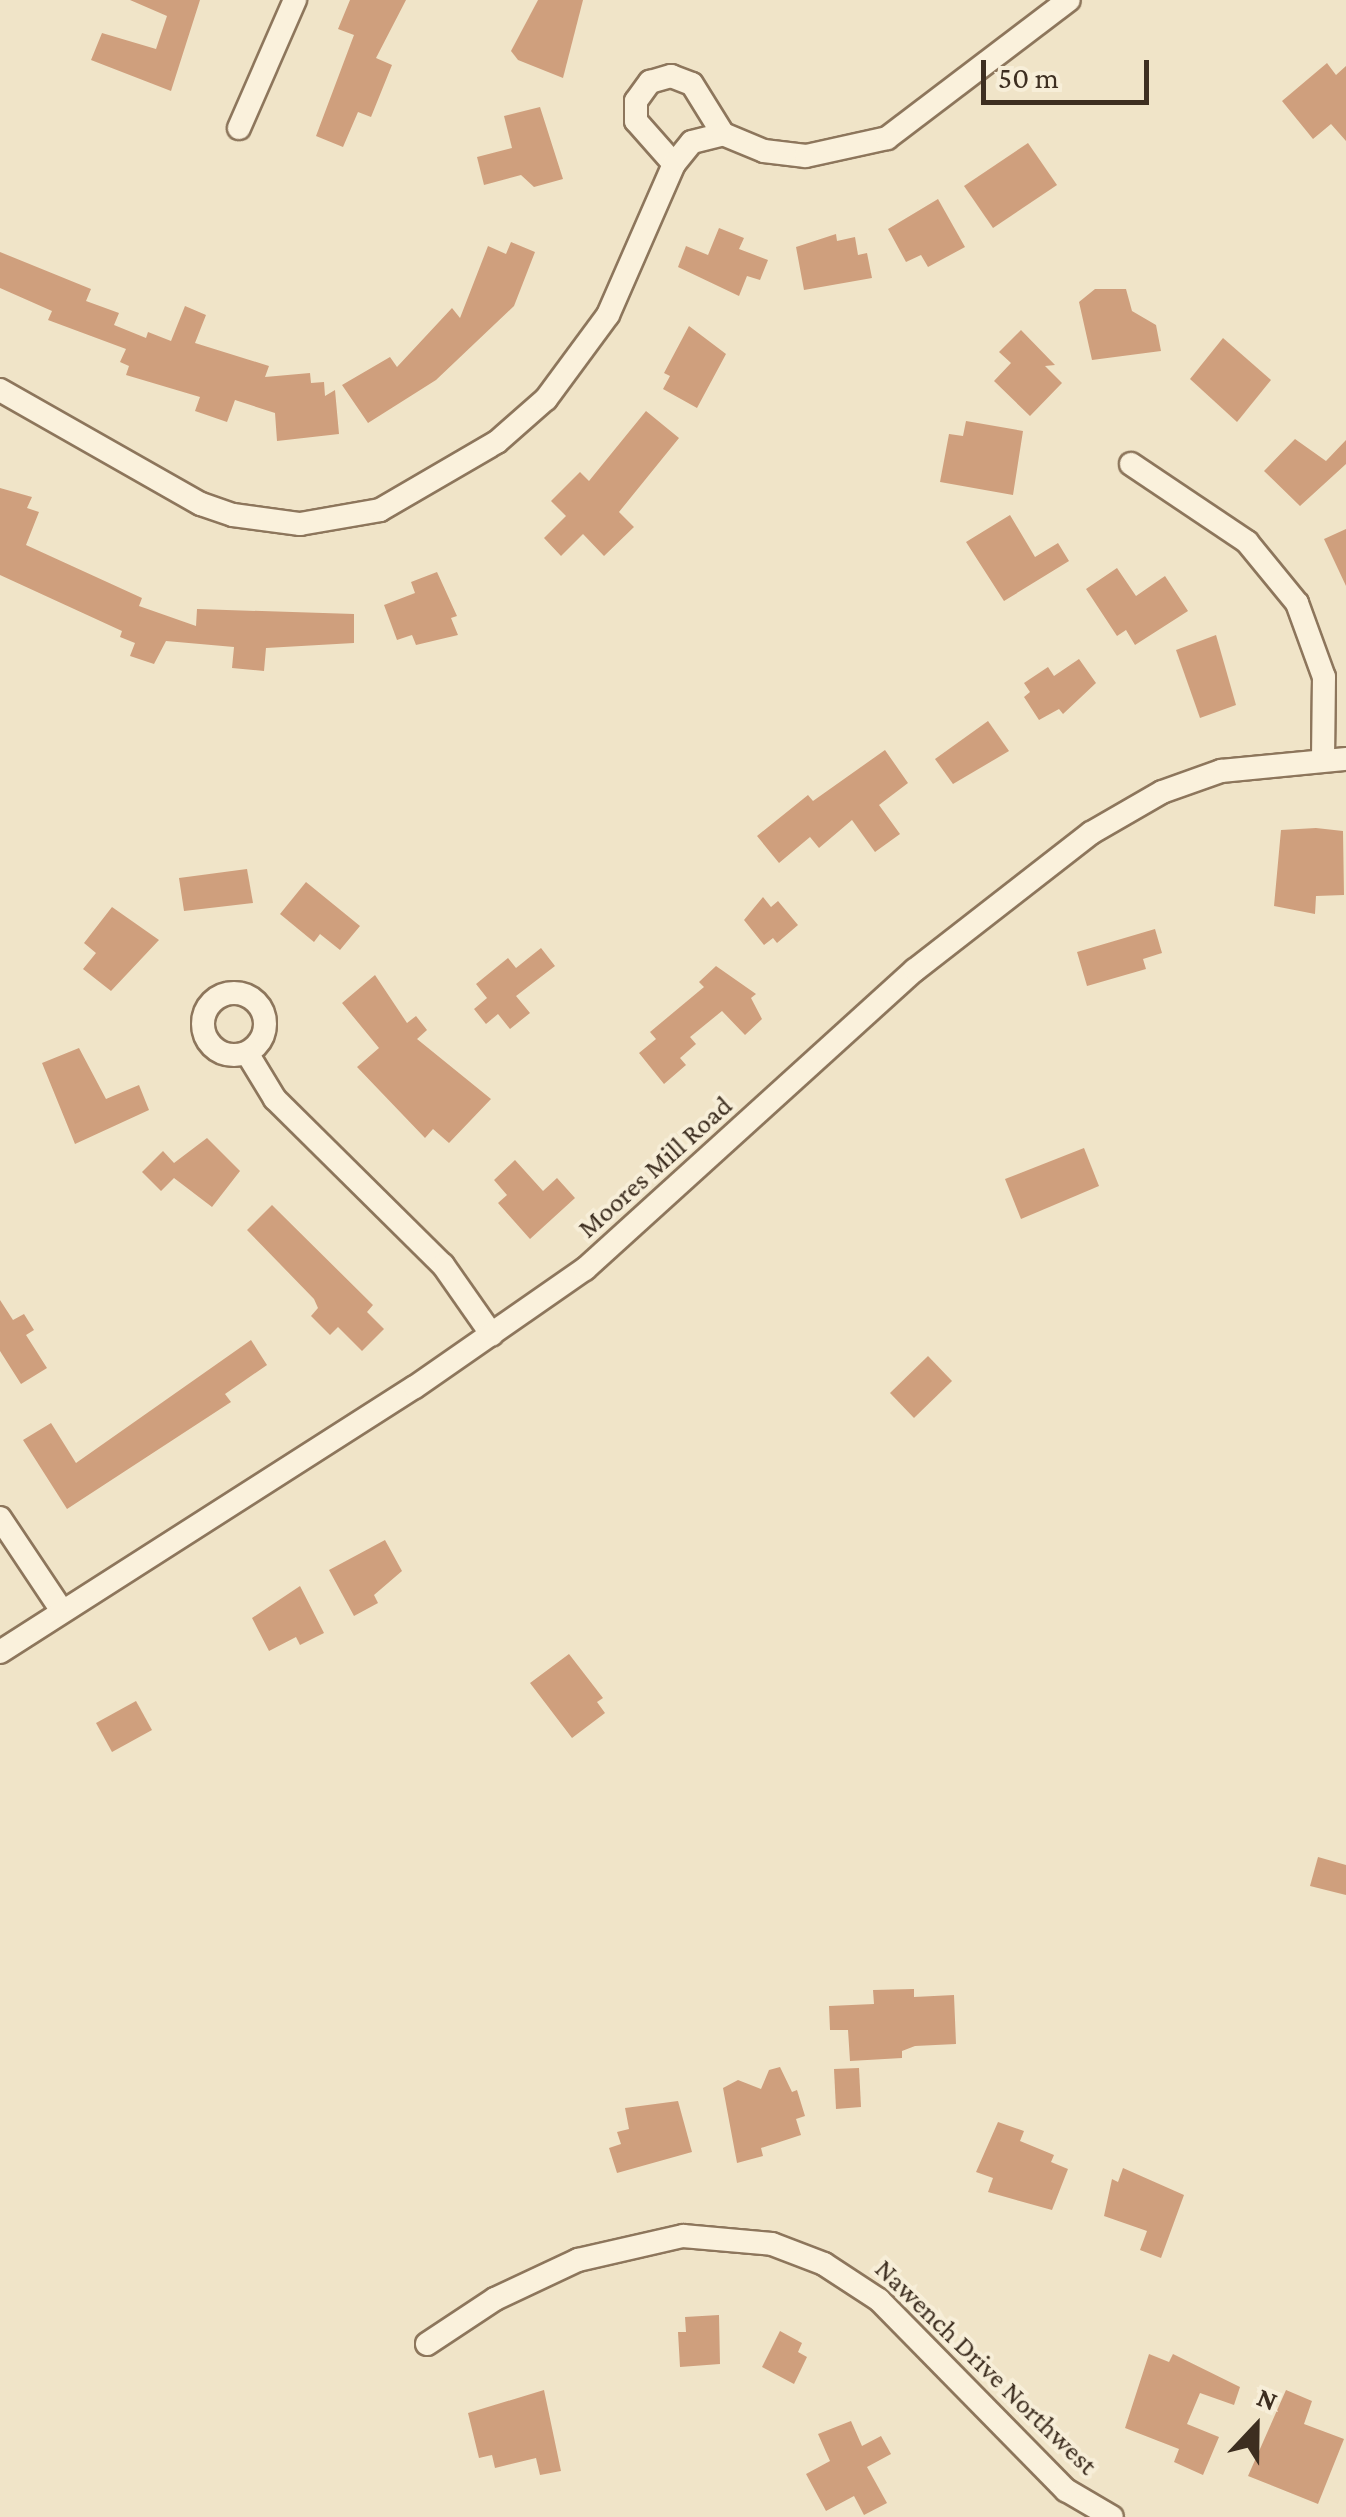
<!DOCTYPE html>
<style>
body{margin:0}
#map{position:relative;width:1346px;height:2517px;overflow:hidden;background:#f0e4c8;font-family:"Crimson Pro",serif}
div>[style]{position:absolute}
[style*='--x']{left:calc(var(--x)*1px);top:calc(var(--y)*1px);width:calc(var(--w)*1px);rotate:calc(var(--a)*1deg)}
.building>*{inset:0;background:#cf9f7d}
.roads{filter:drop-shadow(2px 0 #8d765c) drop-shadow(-2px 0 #8d765c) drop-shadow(0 2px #8d765c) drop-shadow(0 -2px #8d765c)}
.minor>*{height:22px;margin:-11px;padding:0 11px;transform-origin:11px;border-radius:11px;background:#faf1dc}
.minor>.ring{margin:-11px;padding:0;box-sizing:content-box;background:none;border:22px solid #faf1dc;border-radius:50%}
span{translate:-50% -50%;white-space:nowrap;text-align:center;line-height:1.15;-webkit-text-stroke:8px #f7eed8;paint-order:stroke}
.street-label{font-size:28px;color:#3d2e20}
.north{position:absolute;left:1206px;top:2377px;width:100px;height:100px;-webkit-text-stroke:8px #f7eed8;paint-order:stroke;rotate:22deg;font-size:28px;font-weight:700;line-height:40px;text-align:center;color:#3d2e20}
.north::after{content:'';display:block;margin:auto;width:35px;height:45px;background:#3d2e20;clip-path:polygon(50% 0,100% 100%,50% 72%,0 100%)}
.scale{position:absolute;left:981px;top:60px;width:168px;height:45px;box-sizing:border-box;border:5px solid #3d2e20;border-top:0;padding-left:12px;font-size:30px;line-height:35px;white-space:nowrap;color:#3d2e20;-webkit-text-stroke:8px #f7eed8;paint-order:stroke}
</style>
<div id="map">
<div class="building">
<div style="clip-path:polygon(130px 0,200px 0,171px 91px,91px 60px,102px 33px,156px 49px,167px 16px)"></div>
<div style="clip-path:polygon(350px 0,406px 0,376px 58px,392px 65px,371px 117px,358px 112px,343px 147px,316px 136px,354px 35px,338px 29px)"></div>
<div style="clip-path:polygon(538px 0,583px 0,563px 78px,518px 60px,511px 51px)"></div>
<div style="clip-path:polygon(1327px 63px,1336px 75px,1346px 66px,1346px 141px,1331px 124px,1313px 139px,1282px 101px)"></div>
<div style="clip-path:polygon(540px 107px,563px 179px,534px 187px,521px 175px,484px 185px,477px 157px,512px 148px,504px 116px)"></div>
<div style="clip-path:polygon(1028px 143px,1057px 185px,993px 228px,964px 186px)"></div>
<div style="clip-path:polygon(938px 199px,965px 247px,928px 267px,921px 255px,906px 262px,888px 229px)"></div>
<div style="clip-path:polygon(719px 228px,744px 238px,739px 249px,768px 260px,760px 280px,747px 276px,739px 296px,678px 267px,686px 246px,708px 255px)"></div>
<div style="clip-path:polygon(836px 234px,837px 241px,855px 237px,858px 255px,867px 253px,872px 278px,804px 290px,796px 247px)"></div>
<div style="clip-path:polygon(511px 242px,535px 252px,514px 306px,436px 380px,368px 423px,342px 385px,390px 357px,397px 367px,452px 308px,460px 318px,488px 246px,506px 254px)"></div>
<div style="clip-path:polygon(0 252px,91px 289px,86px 301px,119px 313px,114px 325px,146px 338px,148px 332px,171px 341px,185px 306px,206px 315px,195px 343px,269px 366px,265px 377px,310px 373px,311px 383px,324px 382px,325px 396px,335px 390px,339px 434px,277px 441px,275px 413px,235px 400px,227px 422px,195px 411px,200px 397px,126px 375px,129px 366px,120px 362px,126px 349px,48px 320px,52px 311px,0 288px)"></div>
<div style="clip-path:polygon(1095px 289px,1126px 289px,1132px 311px,1156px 325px,1161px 351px,1092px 360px,1079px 302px)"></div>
<div style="clip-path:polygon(689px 326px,726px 354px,697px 408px,663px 389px,670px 376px,664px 373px)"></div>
<div style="clip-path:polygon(1021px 330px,1055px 365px,1045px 366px,1062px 383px,1030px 416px,994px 381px,1011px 363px,999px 352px)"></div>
<div style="clip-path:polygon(1223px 338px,1271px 380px,1237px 422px,1190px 379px)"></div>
<div style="clip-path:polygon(646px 411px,679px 438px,619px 512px,634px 527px,604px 556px,583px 534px,561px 556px,544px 538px,566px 516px,551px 501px,580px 472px,589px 481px)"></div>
<div style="clip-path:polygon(966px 421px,1023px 431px,1013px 495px,940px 482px,949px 434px,963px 436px)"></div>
<div style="clip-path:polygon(1295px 439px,1326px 461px,1346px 440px,1346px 464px,1300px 506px,1264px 471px)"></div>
<div style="clip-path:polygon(0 488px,32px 497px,27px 508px,39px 512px,26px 545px,142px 598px,139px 606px,196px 626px,197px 609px,354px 614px,354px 643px,266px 648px,264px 671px,232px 668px,234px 647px,166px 641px,154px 664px,130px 656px,135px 643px,120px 637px,122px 631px,0 575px)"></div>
<div style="clip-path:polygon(1010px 515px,1035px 557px,1058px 543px,1069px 561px,1004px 601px,966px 542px)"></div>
<div style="clip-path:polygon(1346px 529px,1346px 586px,1324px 539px)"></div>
<div style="clip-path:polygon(1117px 568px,1136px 596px,1165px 576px,1188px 611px,1135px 645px,1126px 630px,1117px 636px,1086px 589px)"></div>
<div style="clip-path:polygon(437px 572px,457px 616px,451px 618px,458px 635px,416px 645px,412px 635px,397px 640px,384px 605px,415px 593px,411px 582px)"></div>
<div style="clip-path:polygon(1216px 635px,1236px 705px,1200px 718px,1176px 650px)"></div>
<div style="clip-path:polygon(1079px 659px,1096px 683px,1063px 714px,1059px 709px,1039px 720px,1024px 697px,1030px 692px,1024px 683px,1048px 667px,1054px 676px)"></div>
<div style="clip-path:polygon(988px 721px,1009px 751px,953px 784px,935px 759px)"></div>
<div style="clip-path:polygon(885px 750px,908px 783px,879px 805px,900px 834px,875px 852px,852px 820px,819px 848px,810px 837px,779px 863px,757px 836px,808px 795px,813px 801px)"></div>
<div style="clip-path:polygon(1316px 828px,1343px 831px,1344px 895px,1316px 896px,1315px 914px,1274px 906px,1281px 830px)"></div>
<div style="clip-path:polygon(247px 869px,253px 903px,184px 911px,179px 878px)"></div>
<div style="clip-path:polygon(306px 882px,360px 926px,340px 950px,320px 934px,314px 942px,280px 914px)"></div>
<div style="clip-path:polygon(763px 897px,771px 907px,778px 901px,798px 925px,777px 943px,773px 938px,764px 945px,744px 920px)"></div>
<div style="clip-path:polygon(112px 907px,159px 940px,111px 991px,83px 969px,96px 953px,84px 943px)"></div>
<div style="clip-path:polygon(1155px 929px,1162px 953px,1143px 959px,1146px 969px,1087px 986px,1077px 952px)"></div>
<div style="clip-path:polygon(541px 948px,555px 966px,516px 996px,530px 1013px,510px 1029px,498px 1014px,486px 1024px,474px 1009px,487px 998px,476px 984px,508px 958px,516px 968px)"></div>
<div style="clip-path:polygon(716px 966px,756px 994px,751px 998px,762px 1019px,745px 1035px,722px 1011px,690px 1037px,696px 1044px,680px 1058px,686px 1065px,664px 1084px,639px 1053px,656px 1039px,650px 1032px,704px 987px,699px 982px)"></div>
<div style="clip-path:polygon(375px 975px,407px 1023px,416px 1016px,427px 1030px,417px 1039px,491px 1099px,449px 1143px,433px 1129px,425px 1138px,357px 1067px,379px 1048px,342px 1003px)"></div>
<div style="clip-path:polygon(79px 1048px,106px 1099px,139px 1085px,149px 1110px,75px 1144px,42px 1063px)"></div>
<div style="clip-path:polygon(207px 1138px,240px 1171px,212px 1207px,174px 1178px,161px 1191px,142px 1172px,163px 1151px,174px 1163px)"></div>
<div style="clip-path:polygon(1084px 1148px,1099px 1186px,1021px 1219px,1005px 1179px)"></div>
<div style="clip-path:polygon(515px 1160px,543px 1191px,557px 1178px,575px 1198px,530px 1239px,498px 1203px,507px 1195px,494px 1180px)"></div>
<div style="clip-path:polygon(272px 1205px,373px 1305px,367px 1312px,384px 1329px,362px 1351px,338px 1327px,330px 1335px,311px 1316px,318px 1308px,314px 1299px,247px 1230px)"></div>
<div style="clip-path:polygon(0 1300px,13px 1320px,24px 1314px,34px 1330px,26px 1335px,47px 1368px,21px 1384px,0 1351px)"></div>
<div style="clip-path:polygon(251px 1340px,267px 1365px,225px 1394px,231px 1402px,67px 1509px,23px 1440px,51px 1423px,76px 1463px)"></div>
<div style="clip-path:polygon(928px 1356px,952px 1381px,914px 1418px,890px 1393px)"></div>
<div style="clip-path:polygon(385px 1540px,402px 1571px,374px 1595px,378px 1603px,354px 1616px,329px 1570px)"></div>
<div style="clip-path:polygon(300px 1586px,324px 1633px,300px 1645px,296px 1637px,269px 1651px,252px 1618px)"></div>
<div style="clip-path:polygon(569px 1654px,603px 1698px,597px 1702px,605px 1713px,572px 1738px,530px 1683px)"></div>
<div style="clip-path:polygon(136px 1701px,152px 1730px,112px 1752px,96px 1723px)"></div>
<div style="clip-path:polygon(1318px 1857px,1346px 1865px,1346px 1895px,1310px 1886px)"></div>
<div style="clip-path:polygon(914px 1989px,914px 1997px,954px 1995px,956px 2044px,915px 2046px,902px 2051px,902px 2058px,850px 2061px,848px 2030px,830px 2030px,829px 2006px,874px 2004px,873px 1990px)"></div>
<div style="clip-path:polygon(780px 2067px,792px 2092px,797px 2090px,805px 2116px,796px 2119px,801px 2135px,761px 2148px,763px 2156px,737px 2163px,723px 2088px,738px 2080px,761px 2089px,769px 2070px)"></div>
<div style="clip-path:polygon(859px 2068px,861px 2107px,836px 2109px,834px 2069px)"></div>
<div style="clip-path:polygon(678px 2101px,692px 2152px,617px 2173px,609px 2148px,621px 2144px,617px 2132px,629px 2129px,625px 2108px)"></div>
<div style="clip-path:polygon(998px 2122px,1024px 2131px,1020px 2141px,1054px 2155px,1051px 2162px,1068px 2169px,1052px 2210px,988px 2192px,993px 2178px,976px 2172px)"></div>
<div style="clip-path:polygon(1123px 2168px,1184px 2195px,1161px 2258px,1140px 2250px,1147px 2231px,1104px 2216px,1112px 2179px,1118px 2182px)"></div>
<div style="clip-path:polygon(719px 2315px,720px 2364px,680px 2367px,678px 2332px,686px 2332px,685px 2317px)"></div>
<div style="clip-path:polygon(780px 2331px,802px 2343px,798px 2352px,807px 2357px,794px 2384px,762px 2367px)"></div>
<div style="clip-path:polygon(1149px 2354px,1169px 2362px,1173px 2354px,1240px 2387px,1234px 2405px,1200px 2393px,1187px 2424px,1219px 2437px,1203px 2475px,1174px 2462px,1179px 2449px,1125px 2428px)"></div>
<div style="clip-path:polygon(544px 2390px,561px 2471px,540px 2475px,536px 2458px,495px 2468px,492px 2455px,479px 2458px,468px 2413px)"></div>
<div style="clip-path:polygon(1286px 2390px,1312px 2401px,1304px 2424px,1344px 2439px,1318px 2504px,1248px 2476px)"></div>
<div style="clip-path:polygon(851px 2421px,862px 2446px,881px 2436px,891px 2454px,867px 2467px,887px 2503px,864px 2515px,854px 2496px,826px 2511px,806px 2474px,830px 2461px,818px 2434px)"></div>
</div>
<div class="roads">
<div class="minor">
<div style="--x:239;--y:128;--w:140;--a:-66.4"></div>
<div style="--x:674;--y:164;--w:57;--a:-131.5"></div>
<div style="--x:636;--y:121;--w:20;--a:-90"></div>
<div style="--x:636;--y:101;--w:24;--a:-54"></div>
<div style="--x:650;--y:82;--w:22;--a:-16"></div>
<div style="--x:671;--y:76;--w:22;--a:21"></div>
<div style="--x:692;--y:84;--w:59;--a:58.2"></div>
<div style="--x:0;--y:390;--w:231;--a:29.6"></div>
<div style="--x:201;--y:504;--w:34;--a:19"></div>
<div style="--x:233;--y:515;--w:68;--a:7.7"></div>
<div style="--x:300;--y:524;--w:81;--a:-9.9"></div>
<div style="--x:380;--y:510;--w:135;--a:-30.2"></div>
<div style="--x:497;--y:442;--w:65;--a:-41.3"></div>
<div style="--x:546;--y:399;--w:104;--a:-53.6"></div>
<div style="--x:608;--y:315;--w:165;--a:-66.4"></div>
<div style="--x:674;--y:164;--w:28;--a:-51"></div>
<div style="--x:692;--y:142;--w:32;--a:-14"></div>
<div style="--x:723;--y:134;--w:44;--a:22.5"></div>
<div style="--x:764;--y:151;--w:42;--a:6.8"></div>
<div style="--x:806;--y:156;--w:83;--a:-12.5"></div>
<div style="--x:887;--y:138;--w:228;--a:-37.2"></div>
<div style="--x:1131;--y:464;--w:140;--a:33.9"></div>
<div style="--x:1247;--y:542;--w:79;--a:50.7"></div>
<div style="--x:1297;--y:603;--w:79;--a:70"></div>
<div style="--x:1324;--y:677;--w:81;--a:90.7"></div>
<div class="ring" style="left:203px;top:993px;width:40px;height:40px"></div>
<div style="--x:247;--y:1053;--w:54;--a:58.7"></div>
<div style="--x:275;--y:1099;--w:236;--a:44.7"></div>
<div style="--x:443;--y:1265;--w:85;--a:55"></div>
<div style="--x:0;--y:1518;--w:112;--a:56.3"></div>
<div style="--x:0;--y:1652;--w:492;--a:-32.6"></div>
<div style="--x:415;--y:1387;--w:207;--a:-34.8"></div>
<div style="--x:585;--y:1269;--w:445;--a:-42.2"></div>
<div style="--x:915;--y:970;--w:223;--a:-37.9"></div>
<div style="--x:1091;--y:833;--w:82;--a:-30"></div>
<div style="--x:1162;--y:792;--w:63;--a:-19.6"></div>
<div style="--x:1221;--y:771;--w:126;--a:-5.5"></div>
<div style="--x:427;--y:2344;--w:82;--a:-33.5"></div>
<div style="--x:495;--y:2299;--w:92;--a:-25.2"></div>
<div style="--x:578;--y:2260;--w:108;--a:-12.9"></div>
<div style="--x:683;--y:2236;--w:89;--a:5.1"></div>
<div style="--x:772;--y:2244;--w:56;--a:21"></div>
<div style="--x:824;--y:2264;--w:66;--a:33.2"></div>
<div style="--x:879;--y:2300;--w:267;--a:45.5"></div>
<div style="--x:1066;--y:2490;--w:53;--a:30.4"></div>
</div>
</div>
<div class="street-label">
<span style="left:655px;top:1167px;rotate:-42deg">Moores Mill Road</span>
<span style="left:986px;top:2367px;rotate:44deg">Nawench Drive Northwest</span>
</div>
<div class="north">N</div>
<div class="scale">50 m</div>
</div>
